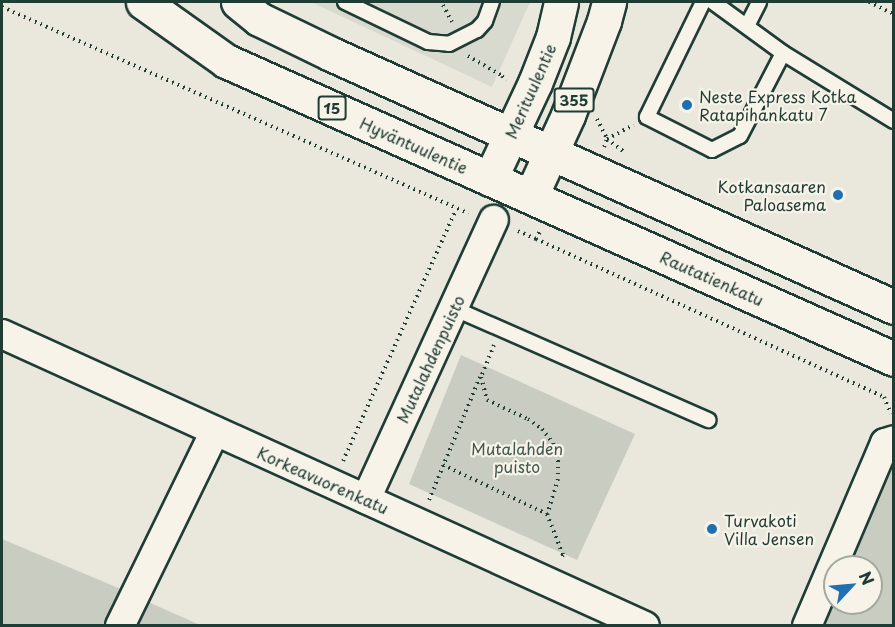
<!DOCTYPE html>
<meta charset="utf-8">
<style>
body{margin:0}
#map{position:relative;width:895px;height:627px;overflow:hidden;background:#eae8dd;font-family:"Playpen Sans",sans-serif}
div>[style]{position:absolute}
[style*='--x']{left:calc(var(--x)*1px);top:calc(var(--y)*1px);width:calc(var(--w)*1px);rotate:calc(var(--a)*1deg)}
.built>*{inset:0;background:#d9dacf}
.green>*{inset:0;background:#c8ccc1}
.path>*{height:4px;margin-top:-2px;transform-origin:0;background:repeating-linear-gradient(90deg,#1f3d34 0 1.5px,transparent 0 6px)}
.roads{filter:drop-shadow(2px 0 #1f3d34) drop-shadow(-2px 0 #1f3d34) drop-shadow(0 2px #1f3d34) drop-shadow(0 -2px #1f3d34)}
.service>*{height:14px;margin:-7px;padding:0 7px;transform-origin:7px;border-radius:7px;background:#f7f3e8}
.minor>*{height:28px;margin:-14px;padding:0 14px;transform-origin:14px;border-radius:14px;background:#f7f3e8}
.primary>*{height:33px;margin:-16.5px;padding:0 16.5px;transform-origin:16.5px;border-radius:16.5px;background:#f7f3e8}
.trunk>*{height:33px;margin:-16.5px;padding:0 16.5px;transform-origin:16.5px;border-radius:16.5px;background:#f7f3e8}
.dots>*{width:16px;height:16px;translate:-50% -50%;box-sizing:border-box;border:3px solid #f7f3e8;border-radius:50%}
span{translate:-50% -50%;white-space:nowrap;text-align:center;line-height:1.15;-webkit-text-stroke:4.5px #f7f3e8;paint-order:stroke}
.shield-label span{padding:2px 4px;background:#f7f3e8;border:2px solid;border-radius:4px;-webkit-text-stroke-width:0}
.shield-label{font-size:15px;color:#1f3d34;font-weight:700}
.street-label{font-size:16px;color:#1f3d34}
.poi-label{font-size:16px;color:#1f3d34}
.left{translate:0 -50%;text-align:left}
.right{translate:-100% -50%;text-align:right}
.park-label{font-size:16px;color:#415a50}
.frame{position:absolute;inset:0;border:3px solid #1f3d34;pointer-events:none}
.north{position:absolute;left:823px;top:555px;width:60px;height:60px;box-sizing:border-box;background:#f7f3e8;border:2px solid #a1aaa0;border-radius:50%;rotate:64deg;font-size:16px;font-weight:700;line-height:24px;text-align:center;color:#1f3d34}
.north::after{content:'';display:block;margin:auto;width:21px;height:27px;background:#1f6fb2;clip-path:polygon(50% 0,100% 100%,50% 72%,0 100%)}
</style>
<div id="map">
<div class="built">
<div style="clip-path:polygon(311px 2px,530px 2px,492px 87px)"></div>
</div>
<div class="green">
<div style="clip-path:polygon(461px 355px,635px 434px,577px 560px,409px 484px)"></div>
<div style="clip-path:polygon(893px 466px,893px 625px,821px 626px,835px 595px,835px 603px,871px 603px,871px 567px,848px 567px)"></div>
<div style="clip-path:polygon(2px 539px,135px 595px,120px 625px,2px 625px)"></div>
<div style="clip-path:polygon(146px 601px,200px 625px,134px 626px)"></div>
</div>
<div class="path">
<div style="--x:869;--y:2;--w:28;--a:26"></div>
<div style="--x:443;--y:5;--w:19;--a:62"></div>
<div style="--x:2;--y:7;--w:510;--a:23.85"></div>
<div style="--x:468;--y:56;--w:39;--a:30"></div>
<div style="--x:502;--y:76;--w:6;--a:51"></div>
<div style="--x:597;--y:119;--w:22;--a:63"></div>
<div style="--x:607;--y:139;--w:21;--a:37"></div>
<div style="--x:604;--y:147;--w:9;--a:-69"></div>
<div style="--x:607;--y:139;--w:30;--a:-28"></div>
<div style="--x:518;--y:231;--w:20;--a:24"></div>
<div style="--x:536;--y:239;--w:9;--a:-63"></div>
<div style="--x:536;--y:239;--w:382;--a:24.4"></div>
<div style="--x:884;--y:397;--w:18;--a:68"></div>
<div style="--x:494;--y:345;--w:35;--a:112"></div>
<div style="--x:481;--y:377;--w:24;--a:75"></div>
<div style="--x:487;--y:400;--w:45;--a:24.9"></div>
<div style="--x:528;--y:419;--w:17;--a:36"></div>
<div style="--x:542;--y:429;--w:18;--a:52"></div>
<div style="--x:553;--y:443;--w:19;--a:74"></div>
<div style="--x:558;--y:461;--w:18;--a:90"></div>
<div style="--x:558;--y:479;--w:37;--a:107"></div>
<div style="--x:547;--y:514;--w:44;--a:68.7"></div>
<div style="--x:563;--y:555;--w:4;--a:124"></div>
<div style="--x:343;--y:461;--w:275;--a:-65.8"></div>
<div style="--x:443;--y:465;--w:115;--a:25.2"></div>
<div style="--x:429;--y:500;--w:133;--a:-67.5"></div>
</div>
<div class="roads">
<div class="service">
<div style="--x:345;--y:2;--w:92;--a:25.7"></div>
<div style="--x:428;--y:42;--w:21;--a:5"></div>
<div style="--x:449;--y:44;--w:31;--a:-27"></div>
<div style="--x:477;--y:30;--w:12;--a:-48"></div>
<div style="--x:485;--y:21;--w:20;--a:-70"></div>
<div style="--x:703;--y:2;--w:128;--a:116"></div>
<div style="--x:647;--y:117;--w:73;--a:26.9"></div>
<div style="--x:712;--y:150;--w:31;--a:-27"></div>
<div style="--x:740;--y:136;--w:93;--a:-62.6"></div>
<div style="--x:713;--y:2;--w:87;--a:36.1"></div>
<div style="--x:783;--y:53;--w:130;--a:31.5"></div>
<div style="--x:747;--y:26;--w:27;--a:-63"></div>
<div style="--x:453;--y:308;--w:279;--a:23.7"></div>
</div>
<div class="minor">
<div style="--x:2;--y:334;--w:706;--a:24.42"></div>
<div style="--x:366;--y:499;--w:307;--a:-65.4"></div>
<div style="--x:120;--y:626;--w:217;--a:-64"></div>
<div style="--x:807;--y:626;--w:199;--a:-66.9"></div>
<div style="--x:885;--y:443;--w:9;--a:-18"></div>
</div>
<div class="primary">
<div style="--x:490;--y:179;--w:106;--a:-64.9"></div>
<div style="--x:535;--y:83;--w:49;--a:-68.6"></div>
<div style="--x:553;--y:37;--w:36;--a:-77"></div>
<div style="--x:531;--y:196;--w:89;--a:-65.4"></div>
<div style="--x:568;--y:115;--w:101;--a:-69"></div>
<div style="--x:604;--y:21;--w:20;--a:-75"></div>
</div>
<div class="trunk">
<div style="--x:143;--y:2;--w:102;--a:35.4"></div>
<div style="--x:226;--y:61;--w:731;--a:24.04"></div>
<div style="--x:238;--y:2;--w:27;--a:39"></div>
<div style="--x:259;--y:19;--w:80;--a:25.9"></div>
<div style="--x:331;--y:54;--w:617;--a:24.2"></div>
</div>
</div>
<div class="dots">
<div style="left:687px;top:105px;background:#1f6fb2"></div>
<div style="left:838px;top:195px;background:#1f6fb2"></div>
<div style="left:712px;top:529px;background:#1f6fb2"></div>
</div>
<div class="shield-label">
<span style="left:574px;top:100px">355</span>
<span style="left:332px;top:108px">15</span>
</div>
<div class="street-label">
<span style="left:530px;top:91px;rotate:-66deg">Merituulentie</span>
<span style="left:414px;top:145px;rotate:24deg">Hyväntuulentie</span>
<span style="left:712px;top:278px;rotate:24deg">Rautatienkatu</span>
<span style="left:430px;top:359px;rotate:-65deg">Mutalahdenpuisto</span>
<span style="left:323px;top:480px;rotate:24deg">Korkeavuorenkatu</span>
</div>
<div class="poi-label">
<span class="left" style="left:699px;top:105px">Neste Express Kotka<br>Ratapihankatu 7</span>
<span class="right" style="left:826px;top:195px">Kotkansaaren<br>Paloasema</span>
<span class="left" style="left:724px;top:529px">Turvakoti<br>Villa Jensen</span>
</div>
<div class="park-label">
<span style="left:517px;top:457px">Mutalahden<br>puisto</span>
</div>
<div class="frame"></div>
<div class="north">N</div>
</div>
